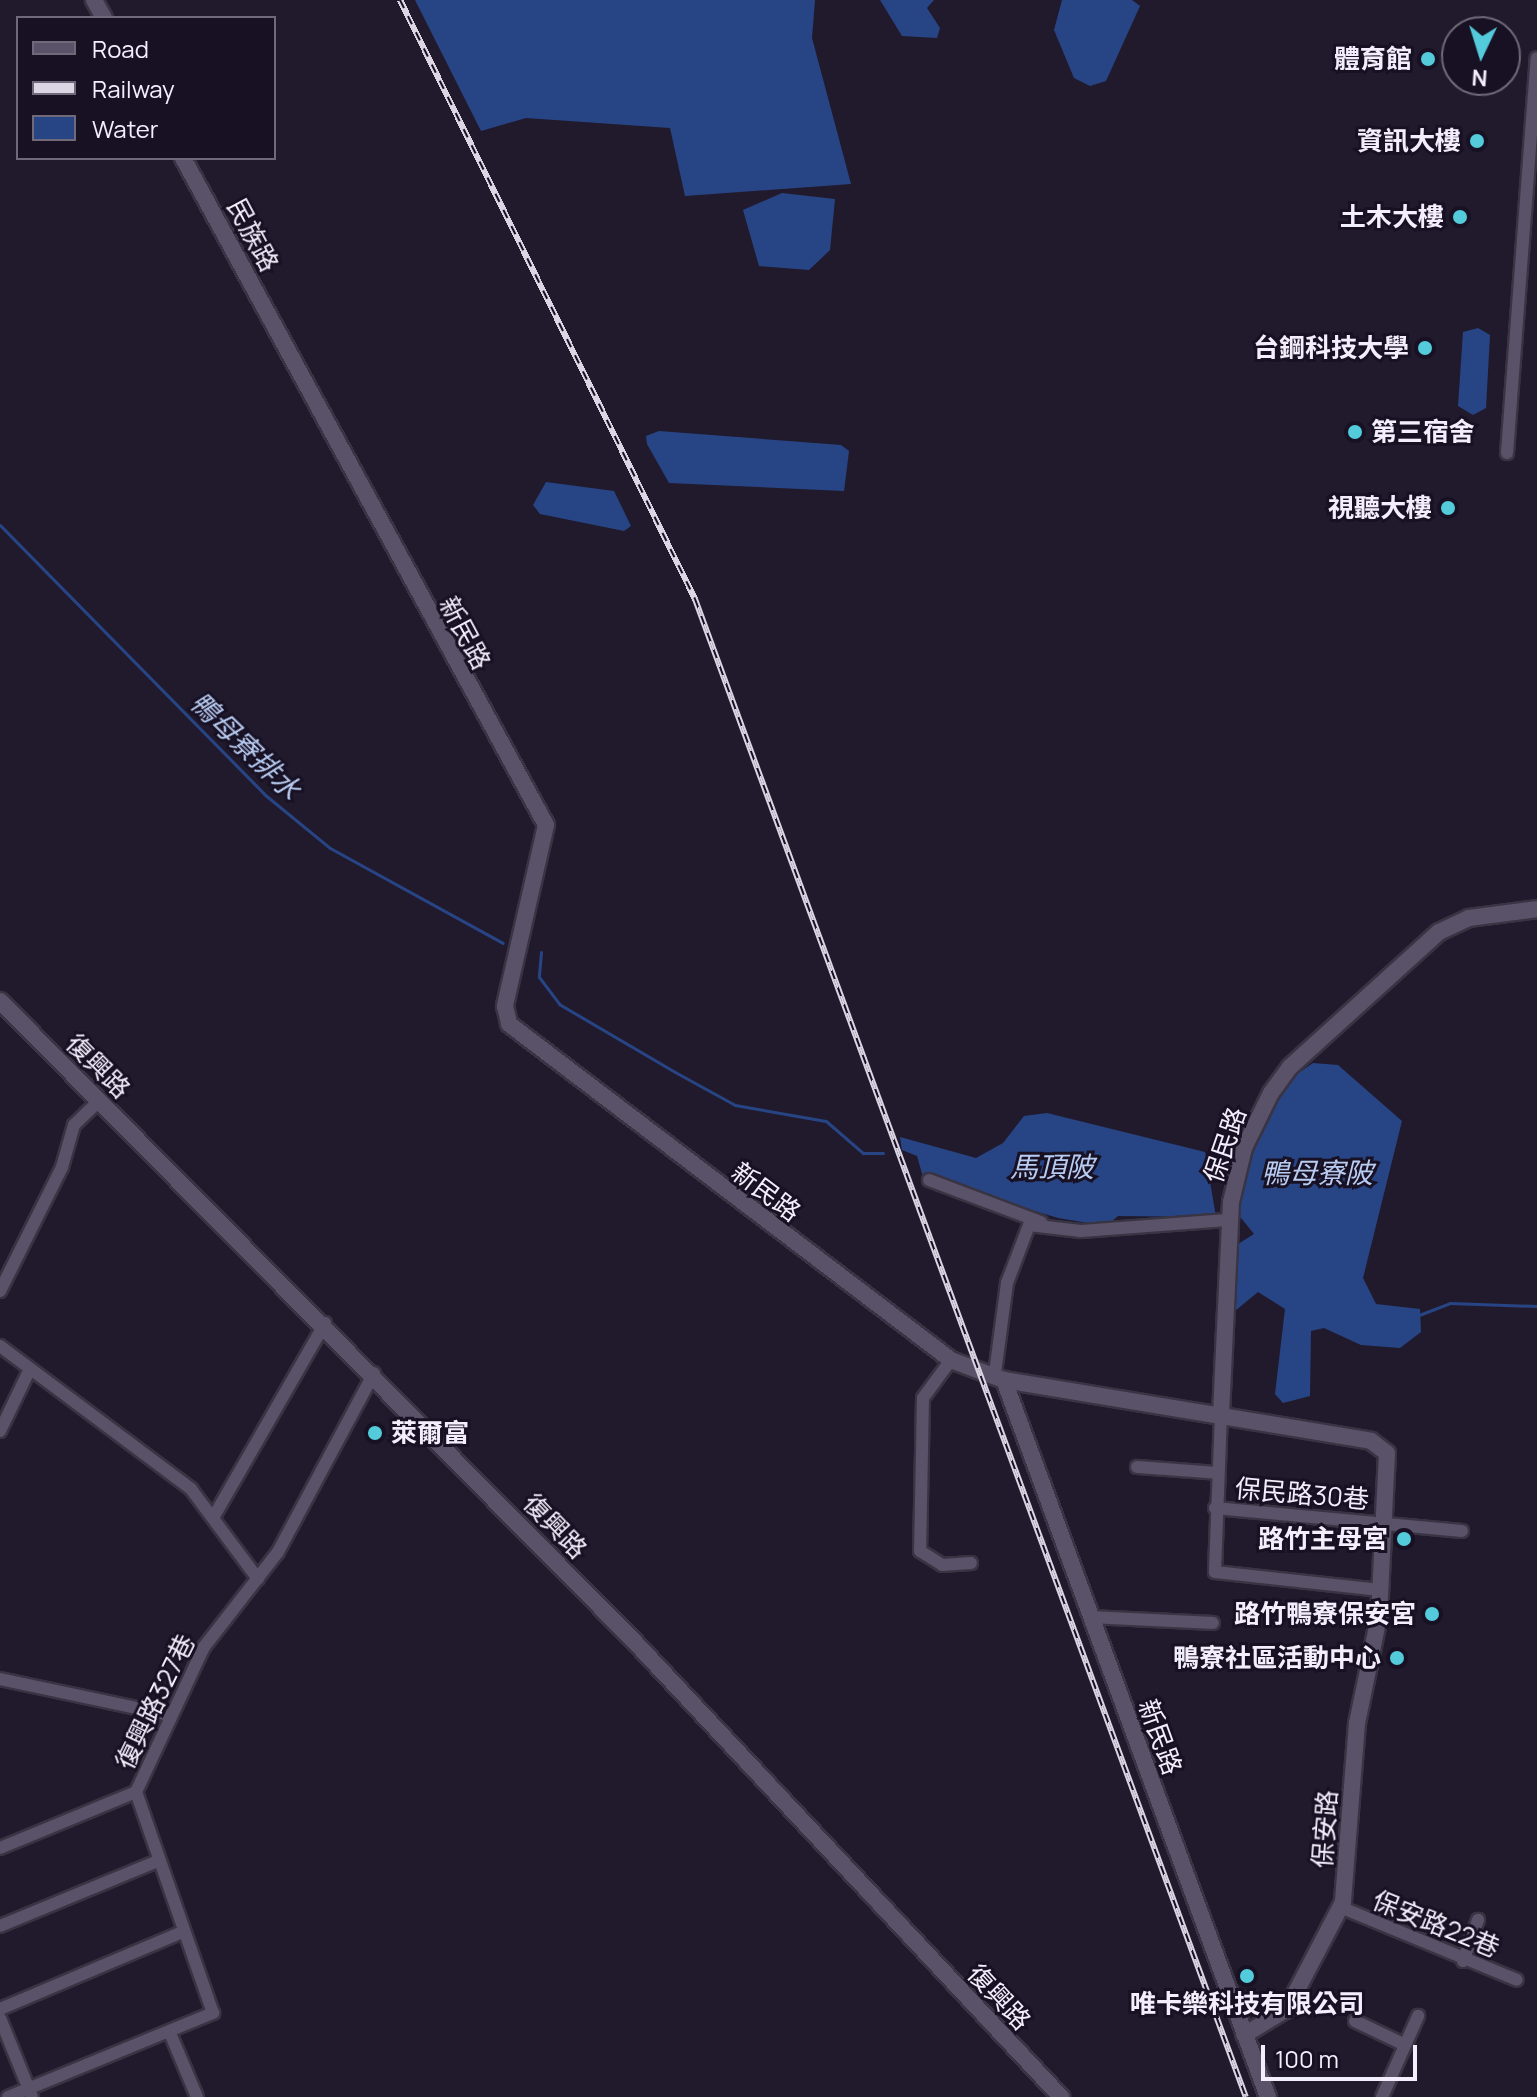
<!DOCTYPE html>
<meta charset="utf-8">
<style>
body{margin:0}
#map{position:relative;width:1537px;height:2097px;overflow:hidden;background:#211a2d;font-family:Manrope,"Noto Sans TC",sans-serif}
div>[style]{position:absolute}
[style*='--x']{left:calc(var(--x)*1px);top:calc(var(--y)*1px);width:calc(var(--w)*1px);rotate:calc(var(--a)*1deg)}
.water>*{inset:0;background:#274585}
.stream>*{height:3px;margin:-1.5px;padding:0 1.5px;transform-origin:1.5px;border-radius:1.5px;background:#274585}
.roads{filter:drop-shadow(2px 0 #393443) drop-shadow(-2px 0 #393443) drop-shadow(0 2px #393443) drop-shadow(0 -2px #393443)}
.minor>*{height:12px;margin:-6px;padding:0 6px;transform-origin:6px;border-radius:6px;background:#5a5268}
.tertiary>*{height:16px;margin:-8px;padding:0 8px;transform-origin:8px;border-radius:8px;background:#5a5268}
.rail>*{height:6px;margin-top:-3px;transform-origin:0;background:repeating-linear-gradient(90deg,#181124 0 9px,#dbd5e4 0 18px);box-sizing:border-box;border-block:2px solid #dbd5e4}
.dots>*{width:22px;height:22px;translate:-50% -50%;box-sizing:border-box;border:4px solid #181124;border-radius:50%}
span{translate:-50% -50%;white-space:nowrap;text-align:center;line-height:1.15;-webkit-text-stroke:6px #181124;paint-order:stroke}
.poi-label{font-size:26px;color:#f3eefc;font-weight:700}
.right{translate:-100% -50%;text-align:right}
.left{translate:0 -50%;text-align:left}
.street-label{font-size:26px;color:#f3eefc}
.water-label{font-size:28px;color:#b8ccf2;font-style:italic}
.legend{position:absolute;left:16px;top:16px;width:260px;height:144px;box-sizing:border-box;background:#181124;border:2px solid #70697a;margin:0;padding:10px 14px;list-style:none;font-size:24px;color:#f3eefc}
.legend li{display:flex;align-items:center;gap:16px;height:40px}
.legend b{width:40px;border:2px solid #70697a}
.north{position:absolute;left:1441px;top:16px;width:80px;height:80px;box-sizing:border-box;background:#181124;border:2px solid #70697a;border-radius:50%;rotate:184deg;font-size:22px;font-weight:700;line-height:32px;text-align:center;color:#f3eefc}
.north::after{content:'';display:block;margin:auto;width:28px;height:36px;background:#53cbda;clip-path:polygon(50% 0,100% 100%,50% 72%,0 100%)}
.scale{position:absolute;left:1261px;top:2045px;width:156px;height:36px;box-sizing:border-box;border:4px solid #f3eefc;border-top:0;padding-left:10px;font-size:24px;line-height:28px;white-space:nowrap;color:#f3eefc;-webkit-text-stroke:6px #181124;paint-order:stroke}
</style>
<div id="map">
<div class="water">
<div style="clip-path:polygon(415px 0,815px 0,812px 38px,851px 184px,685px 196px,670px 128px,526px 118px,481px 131px)"></div>
<div style="clip-path:polygon(880px 0,934px 0,927px 8px,940px 28px,937px 38px,902px 36px)"></div>
<div style="clip-path:polygon(1062px 0,1132px 0,1140px 6px,1106px 81px,1090px 86px,1074px 78px,1054px 30px)"></div>
<div style="clip-path:polygon(782px 193px,835px 199px,830px 250px,809px 270px,759px 266px,743px 210px)"></div>
<div style="clip-path:polygon(1478px 328px,1490px 335px,1486px 408px,1473px 415px,1458px 406px,1463px 332px)"></div>
<div style="clip-path:polygon(659px 431px,841px 445px,849px 451px,844px 491px,669px 483px,647px 444px,646px 436px)"></div>
<div style="clip-path:polygon(546px 482px,614px 491px,631px 526px,624px 531px,540px 514px,533px 505px)"></div>
<div style="clip-path:polygon(1313px 1063px,1338px 1065px,1402px 1121px,1363px 1278px,1376px 1304px,1420px 1309px,1421px 1332px,1400px 1348px,1361px 1345px,1324px 1328px,1311px 1331px,1310px 1396px,1283px 1403px,1275px 1394px,1285px 1309px,1258px 1292px,1230px 1315px,1238px 1244px,1254px 1234px,1237px 1213px,1251px 1145px,1290px 1079px)"></div>
<div style="clip-path:polygon(1047px 1113px,1205px 1152px,1216px 1217px,1118px 1216px,1106px 1226px,1058px 1218px,923px 1177px,917px 1156px,902px 1150px,900px 1137px,976px 1158px,1003px 1143px,1024px 1116px)"></div>
</div>
<div class="stream">
<div style="--x:0;--y:525;--w:377;--a:45.5"></div>
<div style="--x:264;--y:794;--w:85;--a:39.3"></div>
<div style="--x:330;--y:848;--w:197;--a:28.8"></div>
<div style="--x:541;--y:952;--w:25;--a:95"></div>
<div style="--x:539;--y:977;--w:34;--a:53"></div>
<div style="--x:559;--y:1004;--w:134;--a:30.4"></div>
<div style="--x:675;--y:1072;--w:68;--a:28.8"></div>
<div style="--x:735;--y:1105;--w:92;--a:10"></div>
<div style="--x:826;--y:1121;--w:49;--a:40.9"></div>
<div style="--x:863;--y:1153;--w:20;--a:0"></div>
<div style="--x:1419;--y:1315;--w:33;--a:-21"></div>
<div style="--x:1450;--y:1303;--w:87;--a:2"></div>
</div>
<div class="roads">
<div class="minor">
<div style="--x:1507;--y:453;--w:396;--a:-85.7"></div>
<div style="--x:929;--y:1180;--w:120;--a:20.6"></div>
<div style="--x:0;--y:1291;--w:139;--a:-63.4"></div>
<div style="--x:62;--y:1167;--w:44;--a:-74.1"></div>
<div style="--x:74;--y:1125;--w:35;--a:-44"></div>
<div style="--x:0;--y:1346;--w:239;--a:36.8"></div>
<div style="--x:191;--y:1489;--w:112;--a:53.3"></div>
<div style="--x:951;--y:1360;--w:47;--a:126.4"></div>
<div style="--x:923;--y:1398;--w:153;--a:91.1"></div>
<div style="--x:920;--y:1551;--w:26;--a:32"></div>
<div style="--x:942;--y:1565;--w:29;--a:-4"></div>
<div style="--x:995;--y:1373;--w:91;--a:-82.4"></div>
<div style="--x:1007;--y:1283;--w:62;--a:-69.2"></div>
<div style="--x:1029;--y:1225;--w:52;--a:6.6"></div>
<div style="--x:1081;--y:1231;--w:147;--a:-4.3"></div>
<div style="--x:1221;--y:1414;--w:158;--a:92.2"></div>
<div style="--x:1215;--y:1572;--w:166;--a:6.2"></div>
<div style="--x:0;--y:1431;--w:69;--a:-64.2"></div>
<div style="--x:1137;--y:1467;--w:81;--a:4.2"></div>
<div style="--x:1215;--y:1508;--w:248;--a:5.3"></div>
<div style="--x:213;--y:1518;--w:225;--a:-60.1"></div>
<div style="--x:1091;--y:1617;--w:122;--a:2.8"></div>
<div style="--x:0;--y:1679;--w:174;--a:12"></div>
<div style="--x:0;--y:1848;--w:147;--a:-22.4"></div>
<div style="--x:1340;--y:1907;--w:191;--a:22.4"></div>
<div style="--x:0;--y:1926;--w:168;--a:-22.4"></div>
<div style="--x:1463;--y:1961;--w:44;--a:-69.9"></div>
<div style="--x:0;--y:2009;--w:198;--a:-22.9"></div>
<div style="--x:0;--y:2018;--w:85;--a:67.9"></div>
<div style="--x:1355;--y:2021;--w:55;--a:25.6"></div>
<div style="--x:170;--y:2033;--w:69;--a:67.1"></div>
<div style="--x:8;--y:2097;--w:222;--a:-22.3"></div>
<div style="--x:213;--y:2013;--w:234;--a:-109.2"></div>
<div style="--x:136;--y:1792;--w:160;--a:-64.9"></div>
<div style="--x:204;--y:1647;--w:120;--a:-52.1"></div>
<div style="--x:278;--y:1552;--w:203;--a:-61.8"></div>
<div style="--x:1382;--y:2097;--w:89;--a:-66"></div>
</div>
<div class="tertiary">
<div style="--x:94;--y:0;--w:21;--a:61"></div>
<div style="--x:183;--y:158;--w:759;--a:61.44"></div>
<div style="--x:546;--y:825;--w:186;--a:102.8"></div>
<div style="--x:505;--y:1006;--w:18;--a:77"></div>
<div style="--x:509;--y:1024;--w:555;--a:37.24"></div>
<div style="--x:951;--y:1360;--w:57;--a:20.7"></div>
<div style="--x:1004;--y:1380;--w:764;--a:69.79"></div>
<div style="--x:0;--y:1001;--w:898;--a:45.27"></div>
<div style="--x:632;--y:1639;--w:628;--a:46.87"></div>
<div style="--x:1004;--y:1380;--w:372;--a:9.4"></div>
<div style="--x:1371;--y:1441;--w:20;--a:37"></div>
<div style="--x:1387;--y:1453;--w:164;--a:92.8"></div>
<div style="--x:1379;--y:1617;--w:108;--a:101.7"></div>
<div style="--x:1357;--y:1723;--w:180;--a:94.5"></div>
<div style="--x:1343;--y:1902;--w:121;--a:117.6"></div>
<div style="--x:1287;--y:2009;--w:50;--a:148.8"></div>
<div style="--x:1221;--y:1414;--w:212;--a:-87.3"></div>
<div style="--x:1231;--y:1202;--w:56;--a:-76.5"></div>
<div style="--x:1244;--y:1148;--w:61;--a:-63.9"></div>
<div style="--x:1271;--y:1093;--w:32;--a:-54"></div>
<div style="--x:1290;--y:1067;--w:201;--a:-42.2"></div>
<div style="--x:1439;--y:932;--w:33;--a:-25"></div>
<div style="--x:1469;--y:918;--w:69;--a:-7.5"></div>
</div>
</div>
<div class="rail">
<div style="--x:400;--y:0;--w:668;--a:63.78"></div>
<div style="--x:695;--y:599;--w:1596;--a:69.81"></div>
</div>
<div class="dots">
<div style="left:1428px;top:59px;background:#53cbda"></div>
<div style="left:1477px;top:141px;background:#53cbda"></div>
<div style="left:1460px;top:217px;background:#53cbda"></div>
<div style="left:1425px;top:348px;background:#53cbda"></div>
<div style="left:1355px;top:432px;background:#53cbda"></div>
<div style="left:1448px;top:508px;background:#53cbda"></div>
<div style="left:375px;top:1433px;background:#53cbda"></div>
<div style="left:1404px;top:1539px;background:#53cbda"></div>
<div style="left:1432px;top:1614px;background:#53cbda"></div>
<div style="left:1397px;top:1658px;background:#53cbda"></div>
<div style="left:1247px;top:1976px;background:#53cbda"></div>
</div>
<div class="poi-label">
<span class="right" style="left:1412px;top:59px">體育館</span>
<span class="right" style="left:1461px;top:141px">資訊大樓</span>
<span class="right" style="left:1444px;top:217px">土木大樓</span>
<span class="right" style="left:1409px;top:348px">台鋼科技大學</span>
<span class="left" style="left:1371px;top:432px">第三宿舍</span>
<span class="right" style="left:1432px;top:508px">視聽大樓</span>
<span class="left" style="left:391px;top:1433px">萊爾富</span>
<span class="right" style="left:1388px;top:1539px">路竹主母宮</span>
<span class="right" style="left:1416px;top:1614px">路竹鴨寮保安宮</span>
<span class="right" style="left:1381px;top:1658px">鴨寮社區活動中心</span>
<span style="left:1247px;top:2004px">唯卡樂科技有限公司</span>
</div>
<div class="street-label">
<span style="left:253px;top:235px;rotate:62deg">民族路</span>
<span style="left:465px;top:633px;rotate:62deg">新民路</span>
<span style="left:98px;top:1066px;rotate:45deg">復興路</span>
<span style="left:1225px;top:1145px;rotate:-71deg">保民路</span>
<span style="left:766px;top:1192px;rotate:37deg">新民路</span>
<span style="left:1302px;top:1494px;rotate:5deg">保民路30巷</span>
<span style="left:555px;top:1526px;rotate:46deg">復興路</span>
<span style="left:155px;top:1702px;rotate:-64deg">復興路327巷</span>
<span style="left:1160px;top:1737px;rotate:70deg">新民路</span>
<span style="left:1325px;top:1829px;rotate:-86deg">保安路</span>
<span style="left:1436px;top:1924px;rotate:22deg">保安路22巷</span>
<span style="left:999px;top:1997px;rotate:47deg">復興路</span>
</div>
<div class="water-label">
<span style="left:246px;top:745px;rotate:44deg">鴨母寮排水</span>
<span style="left:1052px;top:1166px">馬頂陂</span>
<span style="left:1317px;top:1172px">鴨母寮陂</span>
</div>
<ul class="legend">
<li><b style="height:10px;background:#5a5268"></b>Road</li>
<li><b style="height:10px;background:#dbd5e4"></b>Railway</li>
<li><b style="height:22px;background:#274585"></b>Water</li>
</ul>
<div class="north">N</div>
<div class="scale">100 m</div>
</div>
